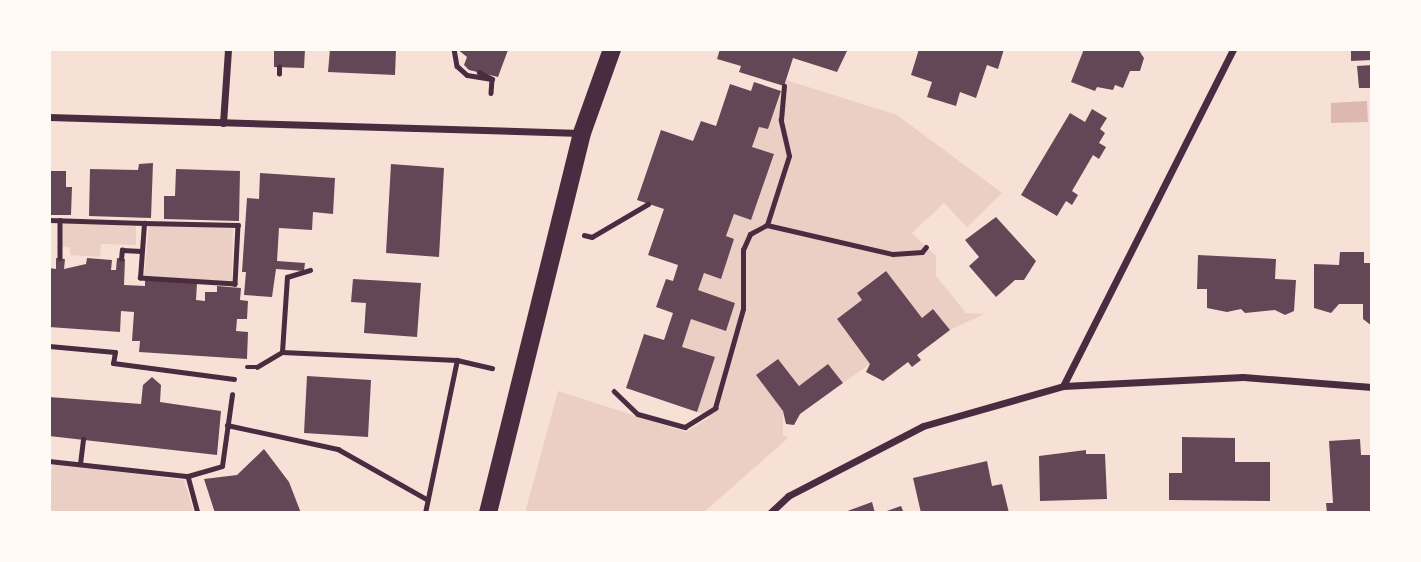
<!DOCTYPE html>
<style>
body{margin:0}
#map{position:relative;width:1421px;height:562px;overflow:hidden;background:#f7e1d7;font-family:"Fira Sans Condensed",sans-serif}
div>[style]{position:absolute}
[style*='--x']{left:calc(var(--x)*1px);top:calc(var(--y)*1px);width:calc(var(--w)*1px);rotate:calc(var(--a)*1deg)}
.green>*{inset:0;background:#ebcfc5}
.water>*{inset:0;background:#dcb8b0}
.building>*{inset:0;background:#644757}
.path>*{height:4.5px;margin:-2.25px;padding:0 2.25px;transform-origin:2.25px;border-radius:2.25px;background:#4a2c40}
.service>*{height:5px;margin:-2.5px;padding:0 2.5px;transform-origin:2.5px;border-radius:2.5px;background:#4a2c40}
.minor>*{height:7px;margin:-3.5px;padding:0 3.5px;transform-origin:3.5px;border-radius:3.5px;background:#4a2c40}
.primary>*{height:18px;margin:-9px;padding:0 9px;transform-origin:9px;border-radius:9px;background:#4a2c40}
span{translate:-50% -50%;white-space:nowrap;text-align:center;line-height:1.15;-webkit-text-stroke:5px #fffaf5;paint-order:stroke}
.frame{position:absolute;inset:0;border:51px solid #fffaf5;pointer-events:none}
</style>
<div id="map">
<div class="green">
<div style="clip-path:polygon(786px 80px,897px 115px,1002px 193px,967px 227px,944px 203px,912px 233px,936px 256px,936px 276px,966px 313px,984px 314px,950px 330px,933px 309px,922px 318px,885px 271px,857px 293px,862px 300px,837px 320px,870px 364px,843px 383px,828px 364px,799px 386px,778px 359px,757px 375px,783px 411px,783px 435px,788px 438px,703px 513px,525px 513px,558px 391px,686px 432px,710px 417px,697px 412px,682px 347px,691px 319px,726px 330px,735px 303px,698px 290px,704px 273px,721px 278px,734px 239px,726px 236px,734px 214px,751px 220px,774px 155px,752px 147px,759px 127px,768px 129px)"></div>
<div style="clip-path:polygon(63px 222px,136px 226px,136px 245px,101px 244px,100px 257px,70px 255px,70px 247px,61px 247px)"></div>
<div style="clip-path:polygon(149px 225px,233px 228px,232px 282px,144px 276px)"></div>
<div style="clip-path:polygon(56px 464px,184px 480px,194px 513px,49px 513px,52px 465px)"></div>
</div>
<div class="water">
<div style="clip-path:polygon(1367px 101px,1368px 122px,1331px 123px,1331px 103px)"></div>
</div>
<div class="building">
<div style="clip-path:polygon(274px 49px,305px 49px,304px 68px,274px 67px)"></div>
<div style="clip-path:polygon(330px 49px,396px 49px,395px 75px,328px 72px)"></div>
<div style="clip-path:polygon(457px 49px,516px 49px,508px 50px,498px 77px,469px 70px,464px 65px,467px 57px)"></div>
<div style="clip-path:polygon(720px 49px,848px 49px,837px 72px,793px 58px,784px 86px,739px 72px,741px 66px,717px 59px)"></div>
<div style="clip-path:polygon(919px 49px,1004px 49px,998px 69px,987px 65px,976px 98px,960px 92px,956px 106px,927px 97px,932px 82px,911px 75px)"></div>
<div style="clip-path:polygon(1084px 49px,1138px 49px,1144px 58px,1140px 71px,1130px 71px,1123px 88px,1115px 85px,1113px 90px,1097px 87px,1095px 91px,1071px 82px)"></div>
<div style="clip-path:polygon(1351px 49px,1372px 49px,1372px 60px,1351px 61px)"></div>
<div style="clip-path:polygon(1372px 65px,1372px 88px,1359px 88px,1357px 66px)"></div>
<div style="clip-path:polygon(754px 82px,781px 91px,768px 129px,759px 127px,752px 147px,774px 154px,751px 220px,734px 214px,726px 236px,734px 239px,721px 279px,704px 273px,698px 290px,735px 303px,726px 331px,691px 319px,682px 347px,715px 357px,697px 412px,626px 388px,644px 334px,664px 340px,673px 313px,656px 307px,666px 279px,673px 281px,678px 265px,648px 255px,664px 209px,637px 200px,661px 130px,693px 141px,701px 121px,716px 126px,730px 84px,751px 91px)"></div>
<div style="clip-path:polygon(1092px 109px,1107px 118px,1100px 129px,1105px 133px,1099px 143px,1106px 147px,1099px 159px,1093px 155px,1072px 191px,1078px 195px,1072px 205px,1066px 201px,1057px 216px,1021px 195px,1070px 113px,1085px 122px)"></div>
<div style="clip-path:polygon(153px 163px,151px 218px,89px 216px,90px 169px,138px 170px,139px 164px)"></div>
<div style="clip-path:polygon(391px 164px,444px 168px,439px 257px,386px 253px)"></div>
<div style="clip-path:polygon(176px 169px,240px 171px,239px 221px,164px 219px,164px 196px,175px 196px)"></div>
<div style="clip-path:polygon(49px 171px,66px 171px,66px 187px,72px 187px,71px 215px,49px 215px)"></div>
<div style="clip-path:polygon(260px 173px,335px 178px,333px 214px,313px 212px,312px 230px,279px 228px,277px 261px,305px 263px,304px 271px,276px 269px,272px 297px,244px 295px,246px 272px,242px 272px,247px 198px,259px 199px)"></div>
<div style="clip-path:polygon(996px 217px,1036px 261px,1024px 280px,1015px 280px,996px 297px,969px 266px,979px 257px,965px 240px)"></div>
<div style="clip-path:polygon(1340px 252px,1364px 252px,1364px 263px,1372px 263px,1372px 326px,1363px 319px,1363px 304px,1339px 304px,1331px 313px,1314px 308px,1314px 264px,1339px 265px)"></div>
<div style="clip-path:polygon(1198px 255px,1276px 259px,1275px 279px,1296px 280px,1294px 311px,1285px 315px,1275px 310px,1245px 313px,1241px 309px,1227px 312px,1207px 308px,1207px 289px,1197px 289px)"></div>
<div style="clip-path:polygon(56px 258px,65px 259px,64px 269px,86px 264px,87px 258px,112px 260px,111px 270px,116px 270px,117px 258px,125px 259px,124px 285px,145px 286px,145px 280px,197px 283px,196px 300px,205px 301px,205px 292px,217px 292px,217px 286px,241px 288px,240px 300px,248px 301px,247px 319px,237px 319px,236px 331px,248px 332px,247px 359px,139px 352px,140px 341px,132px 341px,134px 312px,121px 311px,120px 332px,49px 327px,49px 268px,56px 269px)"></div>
<div style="clip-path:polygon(886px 271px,922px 318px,933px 309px,950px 330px,917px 355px,921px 360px,912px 367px,908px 362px,883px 381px,866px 372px,870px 364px,837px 319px,862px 300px,857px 293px)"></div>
<div style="clip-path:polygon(353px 279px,421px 283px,417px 337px,364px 333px,366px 303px,351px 302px)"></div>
<div style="clip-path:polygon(778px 359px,799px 386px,828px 364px,843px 383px,800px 414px,794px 425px,786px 424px,783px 411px,756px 375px)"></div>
<div style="clip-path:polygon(307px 376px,371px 380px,368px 437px,304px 433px)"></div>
<div style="clip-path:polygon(152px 377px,161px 385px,160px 402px,221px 411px,217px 455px,49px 436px,49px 397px,141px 404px,143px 385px)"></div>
<div style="clip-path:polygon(1182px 437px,1235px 438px,1235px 462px,1270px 462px,1270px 501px,1169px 500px,1169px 473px,1182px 473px)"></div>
<div style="clip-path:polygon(1360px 439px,1361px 455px,1372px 455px,1372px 512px,1327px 513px,1326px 503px,1333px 503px,1329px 441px)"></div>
<div style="clip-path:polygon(264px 449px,289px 482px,301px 513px,215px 513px,204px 479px,237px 475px)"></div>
<div style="clip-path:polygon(1086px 450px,1086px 454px,1105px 454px,1107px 499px,1040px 501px,1039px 456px)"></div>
<div style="clip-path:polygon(987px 461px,992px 486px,1002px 484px,1009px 513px,921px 513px,913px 478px)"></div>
<div style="clip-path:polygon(872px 502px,875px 513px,842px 513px)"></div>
<div style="clip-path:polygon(901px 506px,904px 513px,881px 513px)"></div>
</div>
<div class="path">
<div style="--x:454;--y:49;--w:17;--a:80"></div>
<div style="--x:457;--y:66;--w:13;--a:42"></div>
<div style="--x:467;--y:75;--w:25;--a:9"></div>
<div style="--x:479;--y:72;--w:15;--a:28"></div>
<div style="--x:492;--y:79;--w:14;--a:94"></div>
<div style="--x:279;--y:74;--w:7;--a:-90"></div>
<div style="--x:49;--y:220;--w:95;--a:1.8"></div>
<div style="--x:144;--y:223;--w:94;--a:1.2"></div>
<div style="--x:238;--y:225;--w:59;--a:92.9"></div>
<div style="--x:235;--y:284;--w:95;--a:-176.4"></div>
<div style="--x:140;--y:278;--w:55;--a:-85.8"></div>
<div style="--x:60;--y:220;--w:38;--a:90"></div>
<div style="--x:767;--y:225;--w:129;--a:13"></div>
<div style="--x:893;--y:254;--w:29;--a:-4"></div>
<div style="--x:922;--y:252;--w:6;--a:-51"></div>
<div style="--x:584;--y:235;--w:8;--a:14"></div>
<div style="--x:592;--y:237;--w:65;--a:-30.5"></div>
<div style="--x:121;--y:259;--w:9;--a:-84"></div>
<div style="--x:122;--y:250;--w:19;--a:3"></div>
<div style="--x:282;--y:352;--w:75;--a:-86.2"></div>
<div style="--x:287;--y:277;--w:24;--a:-17"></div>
<div style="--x:247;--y:367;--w:10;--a:0"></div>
<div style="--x:257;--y:367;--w:29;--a:-31"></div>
<div style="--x:282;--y:352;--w:175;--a:2.6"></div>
<div style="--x:457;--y:360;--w:36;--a:13"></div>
<div style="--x:614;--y:391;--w:33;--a:44"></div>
<div style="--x:638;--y:414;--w:49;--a:15.5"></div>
<div style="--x:685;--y:427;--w:36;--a:-32"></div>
<div style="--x:715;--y:408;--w:103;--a:-74.2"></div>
<div style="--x:743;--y:309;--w:59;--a:-90"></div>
<div style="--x:743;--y:250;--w:17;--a:-66"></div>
<div style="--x:750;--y:234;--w:19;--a:-28"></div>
<div style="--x:767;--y:225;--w:72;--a:-72.3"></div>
<div style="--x:789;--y:156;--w:37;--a:-103"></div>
<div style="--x:781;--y:120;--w:34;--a:-85"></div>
<div style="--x:227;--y:425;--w:114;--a:12.2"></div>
<div style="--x:338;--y:449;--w:103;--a:29.5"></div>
<div style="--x:49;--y:461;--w:140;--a:6.2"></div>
<div style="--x:188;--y:476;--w:38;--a:75"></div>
<div style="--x:80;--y:464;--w:25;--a:-83"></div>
<div style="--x:188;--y:476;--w:35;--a:-16"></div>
<div style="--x:222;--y:466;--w:72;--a:-82"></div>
<div style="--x:425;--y:513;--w:156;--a:-78.2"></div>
</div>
<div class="service">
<div style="--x:49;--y:346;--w:66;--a:5.2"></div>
<div style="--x:115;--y:352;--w:11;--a:100"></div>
<div style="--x:113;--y:363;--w:122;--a:7.5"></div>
</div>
<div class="minor">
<div style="--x:49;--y:117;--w:532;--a:1.72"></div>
<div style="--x:223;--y:123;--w:74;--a:-86.1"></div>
<div style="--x:1063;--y:386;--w:377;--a:-63.2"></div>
<div style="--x:770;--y:513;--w:25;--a:-43"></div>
<div style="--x:788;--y:496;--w:152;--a:-27.4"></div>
<div style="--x:923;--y:426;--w:146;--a:-15.9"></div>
<div style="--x:1063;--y:386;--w:180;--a:-2.9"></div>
<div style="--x:1243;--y:377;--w:129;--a:4.4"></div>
</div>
<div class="primary">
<div style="--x:488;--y:513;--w:391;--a:-76.1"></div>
<div style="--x:582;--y:133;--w:89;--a:-70.3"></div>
</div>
<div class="frame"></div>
</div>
